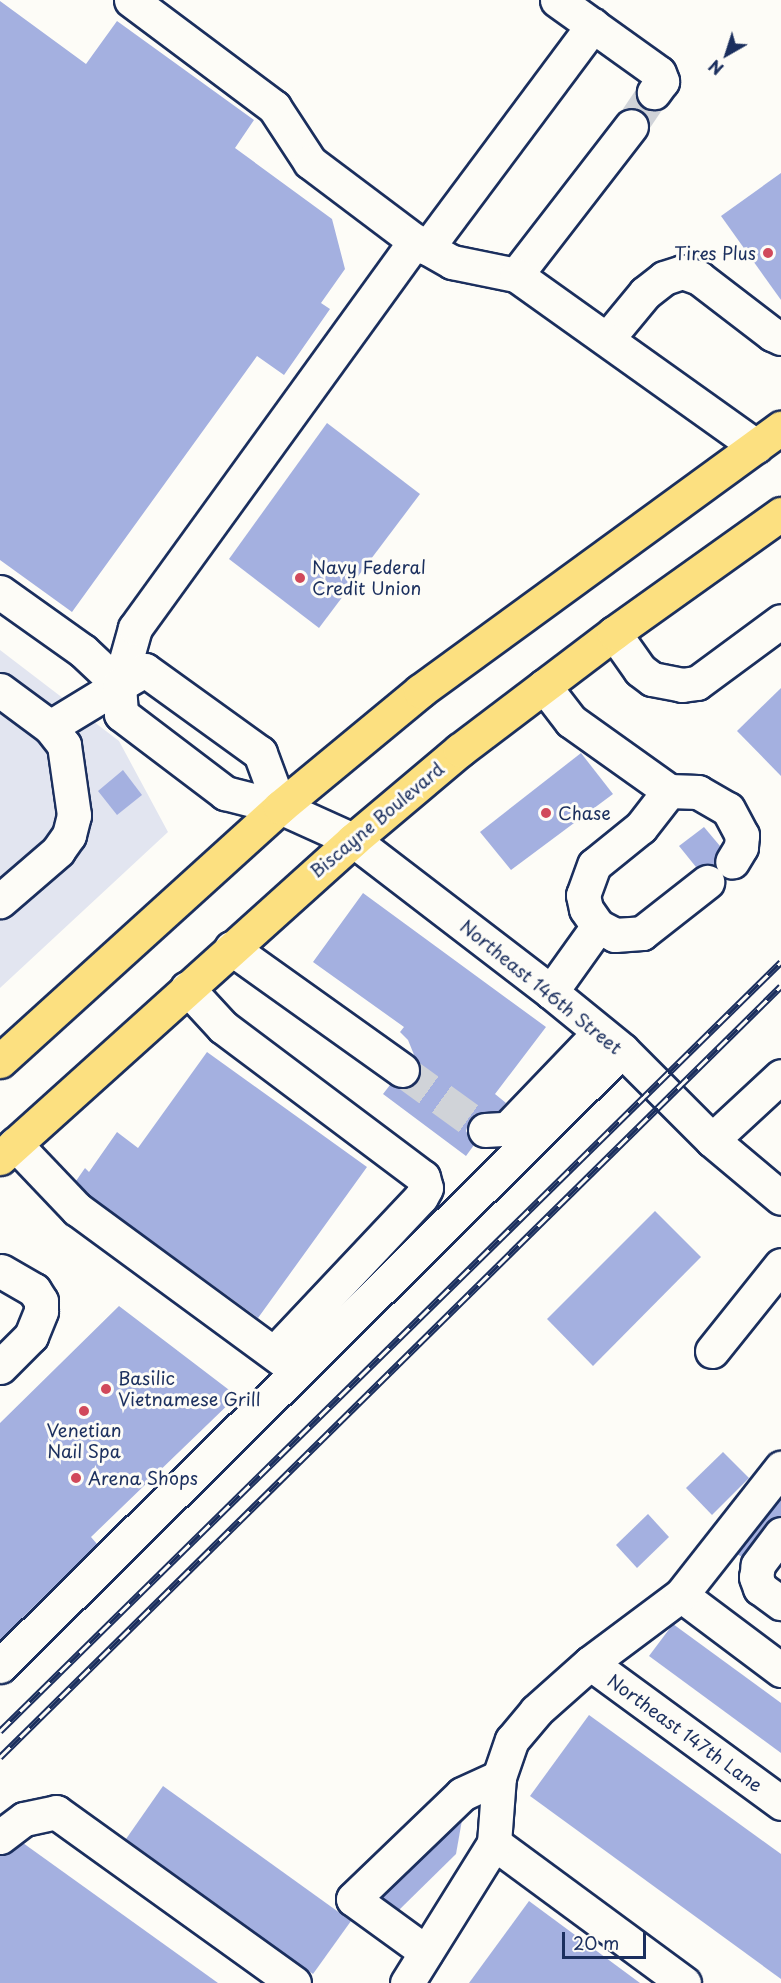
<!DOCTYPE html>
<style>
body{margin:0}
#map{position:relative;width:781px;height:1983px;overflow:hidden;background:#fdfcf7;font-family:"Playpen Sans",sans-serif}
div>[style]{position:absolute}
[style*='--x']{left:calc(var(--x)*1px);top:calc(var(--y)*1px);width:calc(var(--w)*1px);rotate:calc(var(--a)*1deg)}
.built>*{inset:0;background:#e2e5f0}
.building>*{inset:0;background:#a4b0e0}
.minor-tunnel>*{height:33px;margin-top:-16.5px;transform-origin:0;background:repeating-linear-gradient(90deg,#d0d3d8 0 33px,transparent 0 49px)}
.roads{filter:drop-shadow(2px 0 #1b2f5e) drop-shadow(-2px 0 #1b2f5e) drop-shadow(0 2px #1b2f5e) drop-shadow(0 -2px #1b2f5e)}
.minor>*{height:33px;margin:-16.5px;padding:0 16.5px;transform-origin:16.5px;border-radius:16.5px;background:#fdfcf7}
.major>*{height:33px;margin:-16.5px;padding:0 16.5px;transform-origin:16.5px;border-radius:16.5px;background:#fce080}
.rail>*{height:7px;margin-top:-3.5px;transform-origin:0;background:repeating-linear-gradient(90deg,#fdfcf7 0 14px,#1b2f5e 0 28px);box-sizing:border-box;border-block:2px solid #1b2f5e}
.dots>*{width:16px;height:16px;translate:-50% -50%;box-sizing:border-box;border:3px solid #fdfcf7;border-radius:50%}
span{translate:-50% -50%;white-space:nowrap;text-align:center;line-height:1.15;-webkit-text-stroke:6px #fdfcf7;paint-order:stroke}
.poi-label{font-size:18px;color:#1b2f5e}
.right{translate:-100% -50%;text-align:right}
.left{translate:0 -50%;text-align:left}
.street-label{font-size:18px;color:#1b2f5e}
.north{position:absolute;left:697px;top:24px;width:60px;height:60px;-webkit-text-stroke:4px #fdfcf7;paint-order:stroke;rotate:219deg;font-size:16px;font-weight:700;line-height:24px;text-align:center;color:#1b2f5e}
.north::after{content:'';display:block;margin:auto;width:21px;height:27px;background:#1b2f5e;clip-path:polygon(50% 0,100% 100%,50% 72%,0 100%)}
.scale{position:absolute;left:562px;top:1932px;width:84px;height:27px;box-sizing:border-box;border:3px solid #1b2f5e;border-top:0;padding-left:8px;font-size:18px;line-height:21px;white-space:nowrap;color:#1b2f5e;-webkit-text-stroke:4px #fdfcf7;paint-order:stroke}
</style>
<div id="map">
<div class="built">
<div style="clip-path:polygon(0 650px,119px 741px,168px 832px,0 988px)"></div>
</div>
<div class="building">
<div style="clip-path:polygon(0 1px,86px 64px,117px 21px,254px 120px,235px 148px,332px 219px,345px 269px,321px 303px,330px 309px,284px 375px,257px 356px,72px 612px,0 560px)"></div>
<div style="clip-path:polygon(781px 173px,781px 300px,721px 216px)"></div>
<div style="clip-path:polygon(327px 423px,420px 494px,319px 628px,229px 559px)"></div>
<div style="clip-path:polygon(781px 688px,781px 776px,737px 731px)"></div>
<div style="clip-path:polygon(581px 753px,613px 794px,511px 870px,480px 832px)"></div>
<div style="clip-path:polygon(123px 770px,142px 795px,117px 815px,98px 791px)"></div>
<div style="clip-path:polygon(704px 827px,720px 846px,714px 865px,696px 867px,679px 846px)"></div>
<div style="clip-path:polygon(363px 893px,546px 1027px,495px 1094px,506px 1103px,499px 1111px,475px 1114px,469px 1121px,466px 1131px,474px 1145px,466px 1156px,383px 1094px,390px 1085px,410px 1087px,421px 1072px,408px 1040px,400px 1032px,404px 1027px,313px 962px)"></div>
<div style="clip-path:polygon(207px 1052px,367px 1167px,258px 1318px,89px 1195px,76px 1181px,85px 1168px,89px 1172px,117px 1132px,138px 1148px)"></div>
<div style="clip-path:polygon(655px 1211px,701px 1257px,593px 1366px,547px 1319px)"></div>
<div style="clip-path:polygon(119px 1306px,237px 1396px,91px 1537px,97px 1544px,0 1640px,0 1423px)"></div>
<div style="clip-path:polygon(723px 1452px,749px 1478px,712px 1515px,686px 1488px)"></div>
<div style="clip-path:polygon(781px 1498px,781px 1516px,766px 1523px,742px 1557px,737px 1554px)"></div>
<div style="clip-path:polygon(648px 1514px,669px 1537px,637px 1568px,616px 1545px)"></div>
<div style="clip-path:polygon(673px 1624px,781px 1703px,781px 1753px,649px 1656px)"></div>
<div style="clip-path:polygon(589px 1715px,781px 1854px,781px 1979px,530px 1796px)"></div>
<div style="clip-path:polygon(163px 1786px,351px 1921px,313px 1974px,126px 1839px)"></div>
<div style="clip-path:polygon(462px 1820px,456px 1854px,399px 1910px,382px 1897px)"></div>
<div style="clip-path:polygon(23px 1843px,218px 1983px,0 1983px,0 1855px)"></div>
<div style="clip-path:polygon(529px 1901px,640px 1983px,469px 1983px)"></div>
</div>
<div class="minor-tunnel">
<div style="--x:631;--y:126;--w:41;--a:-55.9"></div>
<div style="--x:402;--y:1070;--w:102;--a:35.9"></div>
</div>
<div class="roads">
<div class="minor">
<div style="--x:131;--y:0;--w:179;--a:36.8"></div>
<div style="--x:274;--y:107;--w:66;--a:56.8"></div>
<div style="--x:310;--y:162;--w:131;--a:37"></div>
<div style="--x:557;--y:0;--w:125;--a:35.6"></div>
<div style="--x:659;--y:73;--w:9;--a:69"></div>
<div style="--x:662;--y:81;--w:14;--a:126"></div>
<div style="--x:427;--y:248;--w:278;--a:-53.3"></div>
<div style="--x:516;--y:275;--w:188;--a:-52.3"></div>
<div style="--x:607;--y:339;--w:60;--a:-50.4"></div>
<div style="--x:645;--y:293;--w:24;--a:-38"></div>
<div style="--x:664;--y:278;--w:19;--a:-18"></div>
<div style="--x:682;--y:272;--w:18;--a:19"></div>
<div style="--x:699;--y:278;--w:92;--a:37.5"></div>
<div style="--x:772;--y:334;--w:10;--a:24"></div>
<div style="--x:0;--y:592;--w:102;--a:35.4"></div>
<div style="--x:83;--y:651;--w:50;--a:43.4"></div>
<div style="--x:614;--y:633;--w:45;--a:54.9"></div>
<div style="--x:640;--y:670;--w:15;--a:37"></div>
<div style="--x:652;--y:679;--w:31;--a:11"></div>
<div style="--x:682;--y:685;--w:15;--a:-8"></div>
<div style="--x:697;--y:683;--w:104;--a:-36.4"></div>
<div style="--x:544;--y:686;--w:44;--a:52.4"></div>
<div style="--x:571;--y:721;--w:120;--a:35.5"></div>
<div style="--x:669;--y:791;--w:46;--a:127.9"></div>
<div style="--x:641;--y:827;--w:60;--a:141"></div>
<div style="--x:594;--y:865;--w:32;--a:110"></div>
<div style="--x:583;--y:895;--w:14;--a:78"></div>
<div style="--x:586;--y:909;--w:21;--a:55"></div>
<div style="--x:598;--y:926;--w:81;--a:125.5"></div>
<div style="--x:0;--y:690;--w:62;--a:36.5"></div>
<div style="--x:50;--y:727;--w:23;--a:52"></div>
<div style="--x:64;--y:745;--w:71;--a:81.9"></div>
<div style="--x:74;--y:815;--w:21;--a:104"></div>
<div style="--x:69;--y:835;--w:19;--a:125"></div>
<div style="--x:58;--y:851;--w:77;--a:139.2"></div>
<div style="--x:50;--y:727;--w:81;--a:-31.3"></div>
<div style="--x:119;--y:685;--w:59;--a:-74.3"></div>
<div style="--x:135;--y:628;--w:478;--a:-54.1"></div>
<div style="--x:415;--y:241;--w:43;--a:29.6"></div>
<div style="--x:452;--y:262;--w:65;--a:11.5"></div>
<div style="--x:516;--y:275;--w:295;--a:35.5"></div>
<div style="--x:669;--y:791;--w:29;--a:2"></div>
<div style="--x:698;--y:792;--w:34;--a:30"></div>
<div style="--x:728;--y:809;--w:30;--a:62"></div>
<div style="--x:742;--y:835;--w:12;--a:95"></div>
<div style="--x:741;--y:847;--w:17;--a:121"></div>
<div style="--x:280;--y:807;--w:58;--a:-110.3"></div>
<div style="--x:260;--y:753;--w:142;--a:-144.2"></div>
<div style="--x:145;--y:670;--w:30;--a:150"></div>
<div style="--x:119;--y:685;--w:29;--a:86"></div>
<div style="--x:121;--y:714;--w:131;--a:37.2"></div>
<div style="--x:225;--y:793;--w:57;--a:14.3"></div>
<div style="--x:280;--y:807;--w:80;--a:24.3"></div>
<div style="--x:353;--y:840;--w:250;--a:37.5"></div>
<div style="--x:551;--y:992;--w:92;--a:39.2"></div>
<div style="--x:622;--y:1050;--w:127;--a:45"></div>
<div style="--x:712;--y:1140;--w:90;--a:40"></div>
<div style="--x:598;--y:926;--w:19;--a:28"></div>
<div style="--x:615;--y:935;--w:27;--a:-4"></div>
<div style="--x:642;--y:933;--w:83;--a:-38.1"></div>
<div style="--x:231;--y:948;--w:210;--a:35.5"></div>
<div style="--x:187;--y:988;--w:53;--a:47.3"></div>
<div style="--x:223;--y:1027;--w:250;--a:36.9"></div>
<div style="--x:423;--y:1177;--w:11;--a:75"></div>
<div style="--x:426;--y:1188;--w:10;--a:119"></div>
<div style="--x:421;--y:1197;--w:214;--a:133.3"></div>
<div style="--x:485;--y:1130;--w:22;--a:-3"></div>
<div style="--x:507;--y:1129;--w:134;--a:-46.2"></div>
<div style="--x:712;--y:1140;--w:94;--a:-42.8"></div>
<div style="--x:15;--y:1144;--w:90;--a:46.4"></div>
<div style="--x:77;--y:1209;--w:267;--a:36.3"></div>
<div style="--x:712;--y:1351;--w:110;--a:-51.3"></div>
<div style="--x:0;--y:1367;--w:44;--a:-45"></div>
<div style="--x:31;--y:1336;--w:27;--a:-68"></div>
<div style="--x:41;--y:1311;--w:10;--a:-90"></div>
<div style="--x:41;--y:1301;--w:13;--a:-122"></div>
<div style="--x:34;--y:1290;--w:38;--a:-150"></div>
<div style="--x:781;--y:1534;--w:39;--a:127"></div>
<div style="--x:758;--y:1565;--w:12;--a:99"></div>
<div style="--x:756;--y:1577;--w:12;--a:70"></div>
<div style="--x:760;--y:1588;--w:26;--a:36"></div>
<div style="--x:681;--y:1595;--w:125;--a:36.9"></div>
<div style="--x:590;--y:1663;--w:237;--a:36.2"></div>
<div style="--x:0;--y:1666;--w:875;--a:-44.72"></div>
<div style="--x:0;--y:1837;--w:30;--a:-37"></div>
<div style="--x:24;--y:1819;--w:33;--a:-12"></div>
<div style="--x:56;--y:1812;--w:293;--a:35.7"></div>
<div style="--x:494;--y:1843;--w:236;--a:36.4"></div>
<div style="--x:426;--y:1952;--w:90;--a:-144"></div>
<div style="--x:353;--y:1899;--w:151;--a:-43.9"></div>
<div style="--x:462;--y:1794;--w:41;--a:-24.7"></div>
<div style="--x:407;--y:1983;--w:165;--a:-58.1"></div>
<div style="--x:494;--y:1843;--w:66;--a:-85.7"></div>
<div style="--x:499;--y:1777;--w:39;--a:-71"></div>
<div style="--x:512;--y:1740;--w:38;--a:-50"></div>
<div style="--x:536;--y:1711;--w:72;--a:-41.6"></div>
<div style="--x:590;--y:1663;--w:114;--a:-36.8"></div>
<div style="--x:681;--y:1595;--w:162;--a:-51.8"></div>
</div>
<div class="major">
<div style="--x:0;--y:1061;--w:378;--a:-42.2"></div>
<div style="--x:280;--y:807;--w:182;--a:-39.6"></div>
<div style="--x:420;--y:691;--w:447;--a:-36.1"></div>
<div style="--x:0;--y:1158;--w:475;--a:-42"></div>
<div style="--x:353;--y:840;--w:140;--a:-40.1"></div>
<div style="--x:460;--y:750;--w:193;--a:-37.2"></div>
<div style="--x:614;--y:633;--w:205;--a:-35.5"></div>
</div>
</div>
<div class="rail">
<div style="--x:0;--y:1731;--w:1096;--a:-44.56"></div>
<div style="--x:0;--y:1757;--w:1097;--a:-44.63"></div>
</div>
<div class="dots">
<div style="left:768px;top:253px;background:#d1495b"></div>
<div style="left:300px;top:578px;background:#d1495b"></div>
<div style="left:546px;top:813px;background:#d1495b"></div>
<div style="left:106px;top:1389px;background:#d1495b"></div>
<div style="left:84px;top:1411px;background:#d1495b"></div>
<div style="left:76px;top:1478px;background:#d1495b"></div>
</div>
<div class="poi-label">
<span class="right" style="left:756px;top:253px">Tires Plus</span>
<span class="left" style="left:312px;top:578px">Navy Federal<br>Credit Union</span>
<span class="left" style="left:558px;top:813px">Chase</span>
<span class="left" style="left:118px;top:1389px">Basilic<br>Vietnamese Grill</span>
<span style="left:84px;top:1441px">Venetian<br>Nail Spa</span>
<span class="left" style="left:88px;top:1478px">Arena Shops</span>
</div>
<div class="street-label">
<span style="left:377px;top:820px;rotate:-40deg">Biscayne Boulevard</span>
<span style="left:541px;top:987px;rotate:39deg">Northeast 146th Street</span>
<span style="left:685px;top:1733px;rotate:36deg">Northeast 147th Lane</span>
</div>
<div class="north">N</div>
<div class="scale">20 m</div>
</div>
